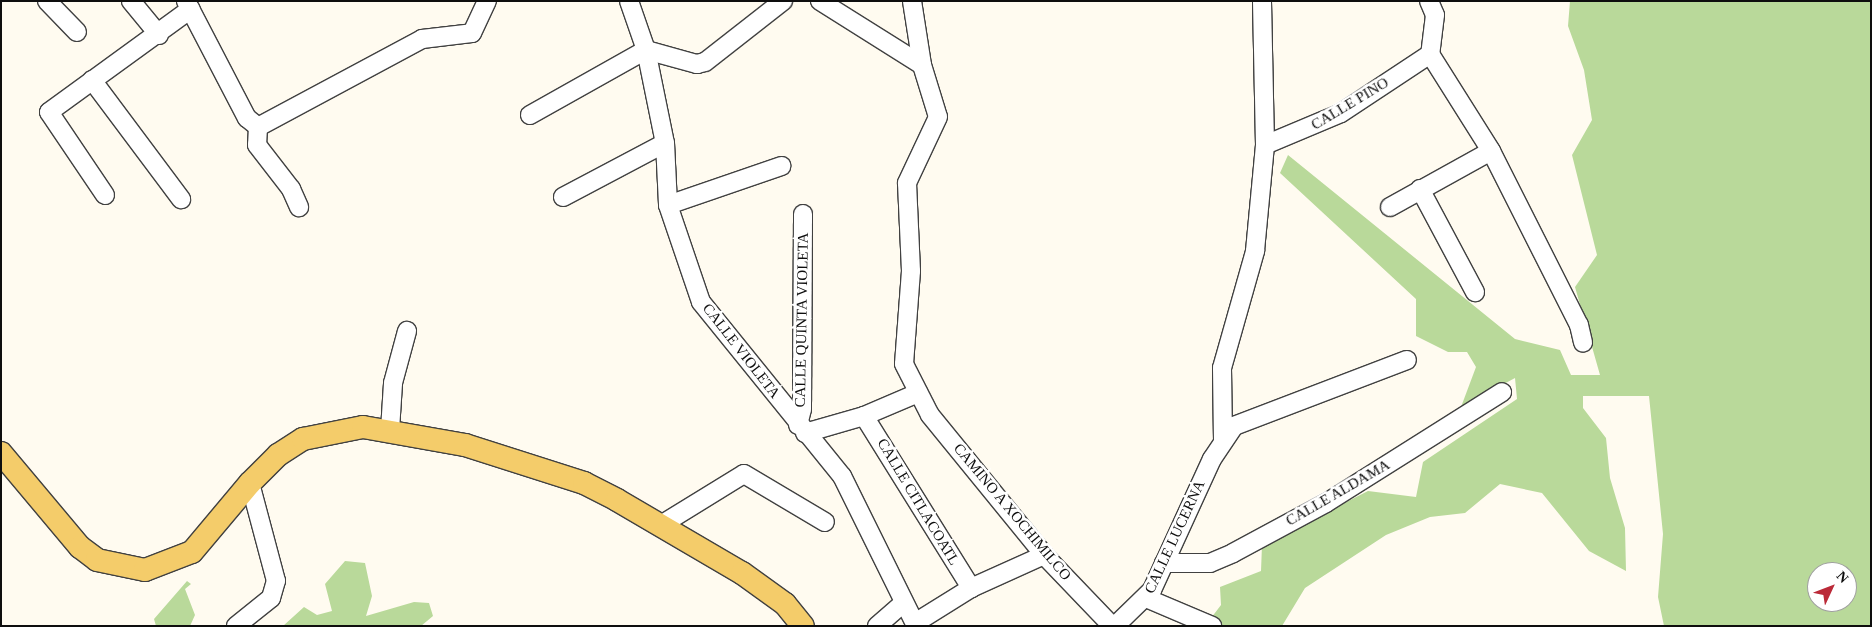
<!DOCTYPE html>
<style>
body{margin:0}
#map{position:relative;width:1872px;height:627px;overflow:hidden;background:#fffbf0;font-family:Georgia,serif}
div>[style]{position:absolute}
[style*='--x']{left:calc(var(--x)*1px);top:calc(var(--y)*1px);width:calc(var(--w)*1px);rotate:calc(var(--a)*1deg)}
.forest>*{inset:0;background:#b9d99a}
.roads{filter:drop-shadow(1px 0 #414141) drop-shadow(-1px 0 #414141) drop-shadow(0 1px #414141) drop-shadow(0 -1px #414141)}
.minor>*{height:18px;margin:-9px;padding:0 9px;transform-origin:9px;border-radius:9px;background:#fff}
.major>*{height:22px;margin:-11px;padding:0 11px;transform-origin:11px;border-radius:11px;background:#f4cc6a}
span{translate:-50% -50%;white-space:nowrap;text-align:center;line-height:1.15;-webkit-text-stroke:5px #fff;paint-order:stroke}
.street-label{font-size:15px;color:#0e0e0e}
.frame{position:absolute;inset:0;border:2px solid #0e0e0e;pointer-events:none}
.north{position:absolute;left:1807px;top:562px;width:50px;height:50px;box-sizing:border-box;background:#fff;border:1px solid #9f9f9f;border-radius:50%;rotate:47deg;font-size:14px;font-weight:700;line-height:20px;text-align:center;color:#0e0e0e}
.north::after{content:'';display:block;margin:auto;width:18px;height:22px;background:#bb2a38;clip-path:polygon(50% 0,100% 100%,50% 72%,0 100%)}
</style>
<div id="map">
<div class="forest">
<div style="clip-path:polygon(evenodd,1570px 1px,1871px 1px,1871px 626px,1664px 626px,1658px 597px,1663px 534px,1649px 396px,1583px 396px,1583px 408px,1606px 438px,1610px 478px,1625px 528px,1626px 571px,1589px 551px,1542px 493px,1500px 484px,1465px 513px,1430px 517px,1386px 535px,1305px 588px,1282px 626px,1205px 626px,1221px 605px,1220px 587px,1261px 571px,1262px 545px,1368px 491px,1416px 497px,1423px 462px,1517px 399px,1515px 378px,1461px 407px,1476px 367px,1467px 352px,1448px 352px,1416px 336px,1416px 299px,1280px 173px,1288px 155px,1515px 339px,1560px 350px,1571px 375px,1600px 375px,1575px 287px,1597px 255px,1572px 155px,1592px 120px,1584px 70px,1568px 26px,1570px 1px,1817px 572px,1847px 572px,1847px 602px,1817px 602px,1817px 572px)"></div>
<div style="clip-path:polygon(345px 561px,365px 563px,372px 596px,366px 616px,414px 602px,429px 603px,433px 616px,421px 626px,283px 626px,304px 607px,317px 615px,332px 611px,325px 584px)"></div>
<div style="clip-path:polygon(187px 581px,191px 584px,185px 589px,195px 615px,190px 626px,156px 626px,154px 619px)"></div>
</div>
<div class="roads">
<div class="minor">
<div style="--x:47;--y:1;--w:43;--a:45.9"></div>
<div style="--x:131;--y:1;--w:44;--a:50.5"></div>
<div style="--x:186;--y:1;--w:132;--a:62.5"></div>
<div style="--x:247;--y:118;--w:14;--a:39"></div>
<div style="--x:258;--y:127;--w:186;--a:-28.2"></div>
<div style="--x:422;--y:39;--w:50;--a:-6.8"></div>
<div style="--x:472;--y:33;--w:35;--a:-65"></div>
<div style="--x:629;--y:1;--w:52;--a:70.9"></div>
<div style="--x:646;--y:50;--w:95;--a:78.5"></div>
<div style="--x:665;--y:143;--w:62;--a:87.2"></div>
<div style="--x:668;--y:205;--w:102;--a:71.2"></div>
<div style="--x:701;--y:302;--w:224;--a:51"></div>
<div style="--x:842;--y:476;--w:167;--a:63.7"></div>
<div style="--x:820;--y:1;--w:120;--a:32.1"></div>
<div style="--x:912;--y:1;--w:65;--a:81.1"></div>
<div style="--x:922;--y:65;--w:54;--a:72.9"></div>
<div style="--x:938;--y:117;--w:73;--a:115.2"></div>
<div style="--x:907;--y:183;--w:88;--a:87.4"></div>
<div style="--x:911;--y:271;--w:93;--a:94.3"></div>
<div style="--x:904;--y:364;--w:57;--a:63"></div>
<div style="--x:930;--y:415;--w:181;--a:50.8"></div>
<div style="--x:1044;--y:555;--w:98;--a:46.2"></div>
<div style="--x:1429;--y:1;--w:15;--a:67"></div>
<div style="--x:1435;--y:15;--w:39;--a:97"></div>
<div style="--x:1430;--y:54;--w:115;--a:57.8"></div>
<div style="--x:1491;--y:151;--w:195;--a:63.2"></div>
<div style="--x:1579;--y:325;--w:18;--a:77"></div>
<div style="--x:92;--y:80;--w:149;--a:53.2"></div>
<div style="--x:530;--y:115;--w:133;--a:-29.3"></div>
<div style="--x:646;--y:50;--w:53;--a:15.4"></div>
<div style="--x:697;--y:64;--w:8;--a:-14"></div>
<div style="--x:705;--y:62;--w:99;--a:-38"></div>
<div style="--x:258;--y:127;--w:18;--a:93"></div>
<div style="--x:257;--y:145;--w:56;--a:52.3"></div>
<div style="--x:291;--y:189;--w:20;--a:66"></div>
<div style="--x:1265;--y:145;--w:82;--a:-22.8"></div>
<div style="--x:1341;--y:113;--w:107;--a:-33.5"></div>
<div style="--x:1420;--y:189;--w:117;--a:61.9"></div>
<div style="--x:105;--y:195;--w:100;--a:-124"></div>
<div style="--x:49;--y:112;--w:175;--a:-36"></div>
<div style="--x:563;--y:197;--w:115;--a:-27.9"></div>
<div style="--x:668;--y:205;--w:120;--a:-19"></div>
<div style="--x:1390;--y:207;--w:115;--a:-29"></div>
<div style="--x:864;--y:416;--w:203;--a:58.1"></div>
<div style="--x:798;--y:425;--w:16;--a:-76"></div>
<div style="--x:802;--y:409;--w:195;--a:-89.7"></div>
<div style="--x:390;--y:430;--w:47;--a:-86.3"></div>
<div style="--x:393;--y:383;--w:54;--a:-74.9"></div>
<div style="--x:805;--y:433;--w:61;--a:-16.1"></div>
<div style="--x:864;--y:416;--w:59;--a:-23.1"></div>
<div style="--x:1223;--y:440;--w:72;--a:-90.8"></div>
<div style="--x:1222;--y:368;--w:122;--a:-74.2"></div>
<div style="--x:1255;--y:251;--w:106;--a:-84.6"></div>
<div style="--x:1265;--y:145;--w:144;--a:-91.2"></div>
<div style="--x:661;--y:525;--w:97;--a:-31.6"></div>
<div style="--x:744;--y:474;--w:94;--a:30.7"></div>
<div style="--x:1164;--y:563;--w:46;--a:0"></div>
<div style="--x:1210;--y:563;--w:25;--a:-23"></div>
<div style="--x:1233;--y:553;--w:106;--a:-28.3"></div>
<div style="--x:1326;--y:503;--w:208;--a:-32.2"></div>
<div style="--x:1146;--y:598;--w:72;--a:23"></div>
<div style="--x:915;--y:623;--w:66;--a:-32"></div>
<div style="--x:971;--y:588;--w:80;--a:-24.3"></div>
<div style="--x:236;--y:626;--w:45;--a:-38.7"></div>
<div style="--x:271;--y:598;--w:18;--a:-74"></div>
<div style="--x:276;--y:581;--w:101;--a:-104.9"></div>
<div style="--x:877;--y:626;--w:35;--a:-41"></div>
<div style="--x:1115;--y:626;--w:52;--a:-44.2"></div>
<div style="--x:1152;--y:590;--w:144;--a:-65.4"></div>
<div style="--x:1212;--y:459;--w:40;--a:-56"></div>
<div style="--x:1234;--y:426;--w:185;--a:-20.9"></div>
</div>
<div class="major">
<div style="--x:1;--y:453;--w:123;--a:50"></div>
<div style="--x:80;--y:547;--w:21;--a:37"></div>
<div style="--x:97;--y:560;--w:49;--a:11.8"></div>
<div style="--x:145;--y:570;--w:50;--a:-21"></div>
<div style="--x:192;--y:552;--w:90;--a:-50"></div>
<div style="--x:250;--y:483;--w:40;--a:-45"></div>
<div style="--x:278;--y:455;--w:30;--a:-33"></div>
<div style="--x:303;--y:439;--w:61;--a:-11.3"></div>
<div style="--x:363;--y:427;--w:104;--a:10"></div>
<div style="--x:465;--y:445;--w:125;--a:17.7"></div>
<div style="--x:584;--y:483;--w:37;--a:27"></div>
<div style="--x:617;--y:500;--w:145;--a:30.3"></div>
<div style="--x:742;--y:573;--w:53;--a:35.8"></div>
<div style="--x:785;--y:604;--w:28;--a:51"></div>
</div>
</div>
<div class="street-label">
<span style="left:1350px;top:104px;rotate:-31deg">CALLE PINO</span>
<span style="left:802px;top:320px;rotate:-89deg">CALLE QUINTA VIOLETA</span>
<span style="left:741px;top:351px;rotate:52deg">CALLE VIOLETA</span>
<span style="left:1338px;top:493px;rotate:-30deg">CALLE ALDAMA</span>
<span style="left:918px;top:502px;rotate:59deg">CALLE CITLACOATL</span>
<span style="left:1012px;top:512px;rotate:50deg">CAMINO A XOCHIMILCO</span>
<span style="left:1175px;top:537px;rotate:-65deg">CALLE LUCERNA</span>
</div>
<div class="frame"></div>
<div class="north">N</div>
</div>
